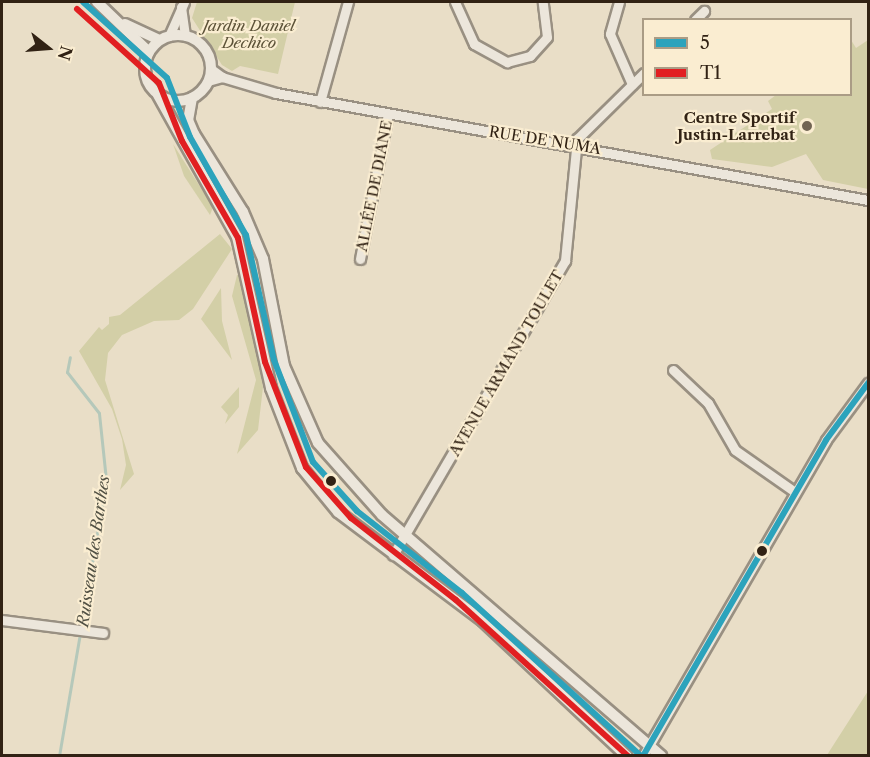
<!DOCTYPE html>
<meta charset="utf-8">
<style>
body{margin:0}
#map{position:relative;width:870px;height:757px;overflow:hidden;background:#e9dec7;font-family:"Libre Caslon Text",serif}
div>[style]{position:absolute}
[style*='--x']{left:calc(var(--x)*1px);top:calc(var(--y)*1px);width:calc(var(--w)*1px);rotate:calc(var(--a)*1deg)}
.green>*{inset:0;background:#d3cfa7}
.stream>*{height:3px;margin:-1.5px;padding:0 1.5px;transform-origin:1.5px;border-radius:1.5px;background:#b5c8ba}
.roads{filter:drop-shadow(2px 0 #999082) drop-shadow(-2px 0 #999082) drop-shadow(0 2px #999082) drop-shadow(0 -2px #999082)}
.minor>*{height:9px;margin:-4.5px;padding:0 4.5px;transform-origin:4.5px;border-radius:4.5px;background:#ece6db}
.tertiary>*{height:10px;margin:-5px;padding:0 5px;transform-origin:5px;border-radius:5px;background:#ece6db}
.tertiary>.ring{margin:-5px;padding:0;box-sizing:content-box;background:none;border:10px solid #ece6db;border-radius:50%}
.bus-1>*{height:6px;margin:-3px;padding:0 3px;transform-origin:3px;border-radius:3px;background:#2ca3bc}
.bus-2>*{height:6px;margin:-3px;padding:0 3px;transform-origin:3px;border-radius:3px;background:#e11f21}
.dots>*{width:16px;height:16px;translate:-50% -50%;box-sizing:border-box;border:3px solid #faedd1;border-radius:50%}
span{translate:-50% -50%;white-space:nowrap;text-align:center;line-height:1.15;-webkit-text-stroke:4.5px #faedd1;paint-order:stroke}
.park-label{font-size:15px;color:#5c5238;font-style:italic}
.poi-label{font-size:15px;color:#312214;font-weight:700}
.right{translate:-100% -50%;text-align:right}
.street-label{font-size:15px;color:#312214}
.water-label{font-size:16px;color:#525144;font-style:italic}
.frame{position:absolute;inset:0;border:3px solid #312214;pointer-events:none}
.legend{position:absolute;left:642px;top:18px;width:210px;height:78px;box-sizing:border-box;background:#faedd1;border:2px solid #aa9c85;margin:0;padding:8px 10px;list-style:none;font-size:18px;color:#312214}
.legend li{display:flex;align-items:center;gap:12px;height:30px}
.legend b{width:30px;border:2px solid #aa9c85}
.north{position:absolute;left:18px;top:18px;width:60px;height:60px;-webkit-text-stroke:4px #faedd1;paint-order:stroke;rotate:107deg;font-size:16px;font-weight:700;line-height:24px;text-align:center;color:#312214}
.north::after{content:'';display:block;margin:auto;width:21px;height:27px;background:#312214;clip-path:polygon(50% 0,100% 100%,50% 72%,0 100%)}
</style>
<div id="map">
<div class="green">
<div style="clip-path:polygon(197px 2px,295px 2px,278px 74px,240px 66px,232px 71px,222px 65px,192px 18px)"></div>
<div style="clip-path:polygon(851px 40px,856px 48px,868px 40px,868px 189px,823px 180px,806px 154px,772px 167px,712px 159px,710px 150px,772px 109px,768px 101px,776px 95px,850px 94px)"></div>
<div style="clip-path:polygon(173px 144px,213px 207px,210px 215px,184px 176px)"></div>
<div style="clip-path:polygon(220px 234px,232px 249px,193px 309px,179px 320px,154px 321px,122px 335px,108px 353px,105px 380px,134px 474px,120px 490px,126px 465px,122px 439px,112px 409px,79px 351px,99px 327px,102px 330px,109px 324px,109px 317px,120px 315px)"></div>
<div style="clip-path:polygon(237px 275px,242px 275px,263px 387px,258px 430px,237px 454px,256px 380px,232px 296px)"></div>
<div style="clip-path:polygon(221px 288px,222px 321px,232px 360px,201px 319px)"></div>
<div style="clip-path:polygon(239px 387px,239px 407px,225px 424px,228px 415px,221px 407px)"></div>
<div style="clip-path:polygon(868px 689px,868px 755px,827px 755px,868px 691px)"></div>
</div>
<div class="stream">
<div style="--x:59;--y:756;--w:280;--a:-80.3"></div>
<div style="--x:106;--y:480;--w:67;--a:-96"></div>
<div style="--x:99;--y:413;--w:52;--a:-128"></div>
<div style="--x:67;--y:372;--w:15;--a:-79"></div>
</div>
<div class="roads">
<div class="minor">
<div style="--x:455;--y:2;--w:46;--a:65.7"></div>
<div style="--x:474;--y:44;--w:38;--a:29"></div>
<div style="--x:507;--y:62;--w:24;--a:-15"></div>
<div style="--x:530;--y:56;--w:25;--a:-48"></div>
<div style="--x:547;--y:37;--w:35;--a:-97"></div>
<div style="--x:619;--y:2;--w:33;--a:106"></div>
<div style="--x:610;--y:34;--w:55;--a:66.3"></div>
<div style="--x:181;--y:7;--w:29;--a:82"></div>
<div style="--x:695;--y:20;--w:13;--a:-45"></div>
<div style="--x:169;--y:36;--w:37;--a:-66"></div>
<div style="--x:211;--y:69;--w:14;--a:36"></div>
<div style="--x:222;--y:77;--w:56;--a:16.5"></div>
<div style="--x:276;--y:93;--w:602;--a:10.25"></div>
<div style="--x:208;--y:81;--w:15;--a:-16"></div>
<div style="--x:320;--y:102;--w:104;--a:-74.4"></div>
<div style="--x:360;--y:259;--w:148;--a:-79.1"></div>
<div style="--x:673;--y:370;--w:48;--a:43.3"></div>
<div style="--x:708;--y:403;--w:54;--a:60.1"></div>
<div style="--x:735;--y:450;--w:73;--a:35"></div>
<div style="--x:393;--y:555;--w:341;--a:-59.7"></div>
<div style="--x:565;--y:261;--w:123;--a:-84.4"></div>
<div style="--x:577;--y:139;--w:94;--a:-44.6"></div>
<div style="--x:2;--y:620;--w:102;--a:7.3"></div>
<div style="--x:643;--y:756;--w:365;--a:-59.9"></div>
<div style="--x:826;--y:440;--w:71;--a:-53.6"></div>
</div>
<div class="tertiary">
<div style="--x:97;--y:2;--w:72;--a:43.9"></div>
<div style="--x:125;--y:24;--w:38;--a:25"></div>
<div class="ring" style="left:145px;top:35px;width:56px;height:56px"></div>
<div style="--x:158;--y:95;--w:162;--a:60.9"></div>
<div style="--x:237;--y:237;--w:155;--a:77.3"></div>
<div style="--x:271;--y:388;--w:86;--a:68.8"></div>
<div style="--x:302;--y:468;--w:57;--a:50.7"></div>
<div style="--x:338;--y:512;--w:181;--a:36.9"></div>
<div style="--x:483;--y:621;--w:197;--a:43.2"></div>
<div style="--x:192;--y:98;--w:22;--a:100"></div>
<div style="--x:188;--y:120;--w:15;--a:67"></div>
<div style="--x:194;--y:134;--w:92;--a:57.9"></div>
<div style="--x:243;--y:212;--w:51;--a:66.9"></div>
<div style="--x:263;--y:259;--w:109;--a:78.9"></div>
<div style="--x:284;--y:366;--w:84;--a:66.2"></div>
<div style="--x:318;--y:443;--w:96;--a:48.4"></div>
<div style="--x:382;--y:515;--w:369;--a:40.8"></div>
</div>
</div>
<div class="bus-1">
<div style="--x:83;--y:2;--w:113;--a:42.1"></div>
<div style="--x:167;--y:78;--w:63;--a:68.7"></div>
<div style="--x:190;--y:137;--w:113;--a:60.3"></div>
<div style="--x:246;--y:235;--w:128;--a:77.4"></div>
<div style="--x:274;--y:360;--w:109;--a:69.1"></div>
<div style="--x:313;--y:462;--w:66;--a:48.1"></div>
<div style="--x:357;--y:511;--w:133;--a:38"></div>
<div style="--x:462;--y:593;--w:242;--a:42.3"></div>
<div style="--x:643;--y:756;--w:365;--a:-59.9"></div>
<div style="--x:826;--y:440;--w:71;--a:-53.6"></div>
</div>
<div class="bus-2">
<div style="--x:77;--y:9;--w:110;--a:42.1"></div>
<div style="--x:159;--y:83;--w:62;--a:68.4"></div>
<div style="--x:182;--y:141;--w:112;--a:60"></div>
<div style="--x:238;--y:238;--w:127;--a:77.7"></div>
<div style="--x:265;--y:362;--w:113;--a:68.7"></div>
<div style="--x:306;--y:467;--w:68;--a:48.6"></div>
<div style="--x:351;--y:518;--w:133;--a:38"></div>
<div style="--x:456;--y:600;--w:232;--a:42.2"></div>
</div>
<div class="dots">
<div style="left:807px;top:126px;background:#716453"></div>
<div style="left:331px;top:481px;background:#312214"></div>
<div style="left:762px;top:551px;background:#312214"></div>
</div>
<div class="park-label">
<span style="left:249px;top:34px">Jardin Daniel<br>Dechico</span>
</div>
<div class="poi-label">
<span class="right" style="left:795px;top:126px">Centre Sportif<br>Justin-Larrebat</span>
</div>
<div class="street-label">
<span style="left:545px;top:140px;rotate:9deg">RUE DE NUMA</span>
<span style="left:374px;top:186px;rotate:-79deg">ALLÉE DE DIANE</span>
<span style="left:506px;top:363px;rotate:-60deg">AVENUE ARMAND TOULET</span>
</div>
<div class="water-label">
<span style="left:93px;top:551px;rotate:-82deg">Ruisseau des Barthes</span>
</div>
<div class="frame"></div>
<ul class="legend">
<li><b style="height:8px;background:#2ca3bc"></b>5</li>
<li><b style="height:8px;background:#e11f21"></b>T1</li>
</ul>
<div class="north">N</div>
</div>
